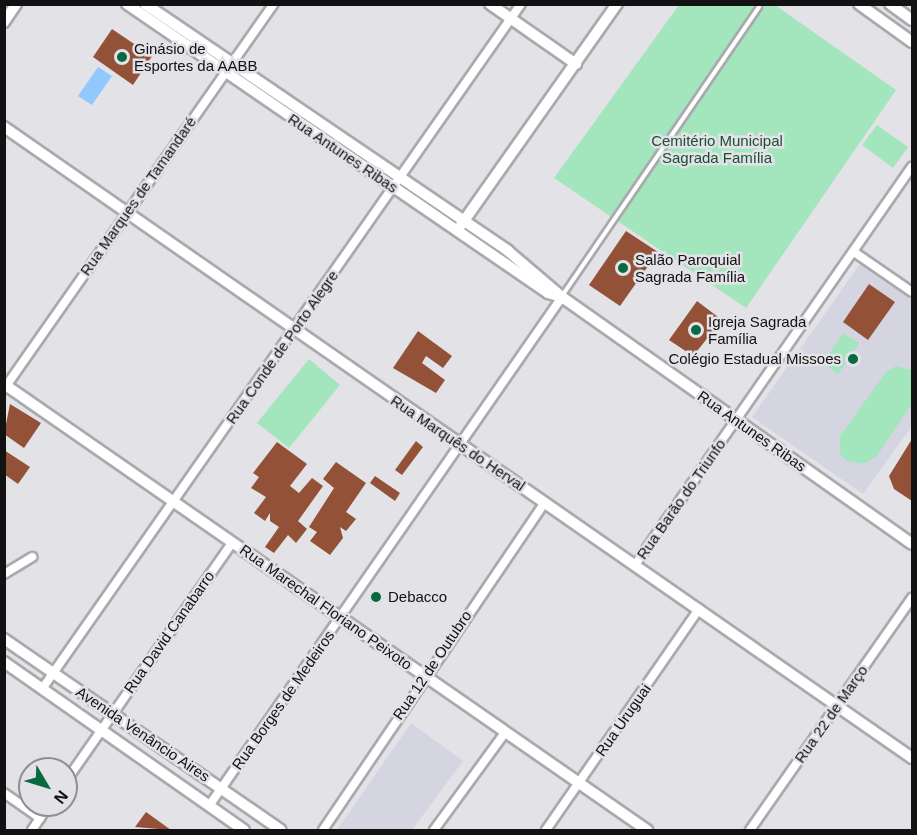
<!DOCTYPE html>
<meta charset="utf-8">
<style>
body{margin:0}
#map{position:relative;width:917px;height:835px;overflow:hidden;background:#e2e2e7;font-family:Arial,sans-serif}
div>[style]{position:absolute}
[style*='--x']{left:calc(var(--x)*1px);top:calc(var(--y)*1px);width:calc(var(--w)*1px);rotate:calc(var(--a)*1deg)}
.built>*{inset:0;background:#d4d5e1}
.green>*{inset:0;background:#a3e6bd}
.water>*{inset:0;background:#91c9ff}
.building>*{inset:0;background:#935238}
.roads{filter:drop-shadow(2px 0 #a9aaae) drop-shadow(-2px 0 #a9aaae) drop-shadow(0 2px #a9aaae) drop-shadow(0 -2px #a9aaae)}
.lane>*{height:4px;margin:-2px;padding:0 2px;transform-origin:2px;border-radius:2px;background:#fff}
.street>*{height:8px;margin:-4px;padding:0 4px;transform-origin:4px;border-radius:4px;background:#fff}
.secondary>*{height:10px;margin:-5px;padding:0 5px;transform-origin:5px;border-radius:5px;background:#fff}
.dots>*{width:16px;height:16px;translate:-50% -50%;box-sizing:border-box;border:3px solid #e2e2e7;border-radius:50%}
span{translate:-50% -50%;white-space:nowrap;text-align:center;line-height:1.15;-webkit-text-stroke:5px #e2e2e7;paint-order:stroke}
.poi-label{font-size:15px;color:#121213}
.left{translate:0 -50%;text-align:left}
.right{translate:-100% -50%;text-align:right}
.park-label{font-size:15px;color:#194f33}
.street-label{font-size:15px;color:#121213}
.frame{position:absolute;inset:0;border:6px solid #121213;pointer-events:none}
.north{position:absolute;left:18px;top:757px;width:60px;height:60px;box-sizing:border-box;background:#e2e2e7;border:2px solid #8f8f92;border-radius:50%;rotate:128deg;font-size:16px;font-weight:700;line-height:24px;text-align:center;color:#121213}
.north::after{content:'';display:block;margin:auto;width:21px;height:27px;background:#086a3e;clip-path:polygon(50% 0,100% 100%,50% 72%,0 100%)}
</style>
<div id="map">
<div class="built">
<div style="clip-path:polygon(860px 264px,912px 300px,912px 426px,863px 494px,752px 417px)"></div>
<div style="clip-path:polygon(411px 723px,463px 761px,412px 830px,337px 830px)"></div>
</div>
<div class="green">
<div style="clip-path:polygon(679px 5px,775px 5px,896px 90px,746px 308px,554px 178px)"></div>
<div style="clip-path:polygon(877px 125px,908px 147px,893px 168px,862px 145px)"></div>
<div style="clip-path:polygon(843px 333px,859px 343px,838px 374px,823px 363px)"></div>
<div style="clip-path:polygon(309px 359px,340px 385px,289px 448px,257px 423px)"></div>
<div style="clip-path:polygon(896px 366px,912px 370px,912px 404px,876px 457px,863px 464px,847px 461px,840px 454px,840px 436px,886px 372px)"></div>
</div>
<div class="water">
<div style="clip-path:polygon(98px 67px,112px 76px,92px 105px,78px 96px)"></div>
</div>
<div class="building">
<div style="clip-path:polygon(112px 29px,152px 56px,133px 85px,93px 57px)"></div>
<div style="clip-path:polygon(626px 231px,658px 252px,620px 306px,589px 285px)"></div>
<div style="clip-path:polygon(869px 284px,895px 302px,868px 340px,843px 322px)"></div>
<div style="clip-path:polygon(697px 301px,722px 320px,693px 356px,669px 340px)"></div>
<div style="clip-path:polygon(418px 331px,452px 356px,443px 368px,426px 356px,422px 363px,445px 380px,436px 393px,393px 368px)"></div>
<div style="clip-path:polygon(10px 404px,41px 423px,24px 448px,4px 434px)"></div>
<div style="clip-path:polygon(912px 439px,912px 501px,894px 489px,889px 476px)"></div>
<div style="clip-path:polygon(416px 441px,423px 447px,402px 475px,395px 470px)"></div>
<div style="clip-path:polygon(277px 442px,307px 464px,290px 486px,299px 493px,312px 478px,323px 486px,298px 521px,307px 529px,296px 543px,288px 535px,274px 553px,265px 547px,279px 527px,270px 521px,270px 513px,265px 521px,254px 513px,266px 497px,251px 488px,259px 477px,253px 473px)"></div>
<div style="clip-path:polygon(4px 450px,30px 467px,18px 484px,4px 474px)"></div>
<div style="clip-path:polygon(336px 462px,366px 483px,346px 512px,356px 519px,346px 531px,340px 527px,343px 538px,330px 555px,310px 541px,317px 532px,309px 527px,334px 488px,323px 479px)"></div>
<div style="clip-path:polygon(375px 476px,400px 493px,395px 501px,370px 483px)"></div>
<div style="clip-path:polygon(146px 812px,171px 830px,135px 827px)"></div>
</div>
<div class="roads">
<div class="lane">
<div style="--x:562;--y:296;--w:350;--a:-55.7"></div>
</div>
<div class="street">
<div style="--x:854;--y:252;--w:70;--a:34.6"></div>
<div style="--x:4;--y:389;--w:470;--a:-55"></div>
<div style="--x:635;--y:565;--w:485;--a:-55.2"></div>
<div style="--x:4;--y:574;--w:33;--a:-31"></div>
<div style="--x:42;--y:689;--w:836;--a:-55.04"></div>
<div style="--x:66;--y:781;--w:290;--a:-55.1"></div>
<div style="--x:4;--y:793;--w:44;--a:34.8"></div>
<div style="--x:209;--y:806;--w:619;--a:-55.26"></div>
<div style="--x:32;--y:830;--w:30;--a:-56"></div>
<div style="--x:323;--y:830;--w:396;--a:-55.9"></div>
<div style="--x:434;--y:830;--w:119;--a:-53.9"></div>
<div style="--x:546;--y:830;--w:269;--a:-55.3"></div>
<div style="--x:750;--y:830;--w:283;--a:-55.1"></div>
</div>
<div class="secondary">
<div style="--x:127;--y:4;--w:511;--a:34.47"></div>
<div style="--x:548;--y:293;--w:15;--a:16"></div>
<div style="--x:562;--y:297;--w:428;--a:35.2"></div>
<div style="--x:145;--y:4;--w:439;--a:34.2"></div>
<div style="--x:508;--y:251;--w:71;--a:40.4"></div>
<div style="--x:490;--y:4;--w:105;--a:34.9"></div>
<div style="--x:859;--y:4;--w:65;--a:35.6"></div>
<div style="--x:890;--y:4;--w:27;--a:36"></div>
<div style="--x:4;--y:22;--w:22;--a:-56"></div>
<div style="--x:4;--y:127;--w:1106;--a:34.8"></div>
<div style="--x:461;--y:225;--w:271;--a:-54.8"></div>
<div style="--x:4;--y:384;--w:783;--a:34.75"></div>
<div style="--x:4;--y:639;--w:336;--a:34.6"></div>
<div style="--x:4;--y:662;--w:293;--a:35"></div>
</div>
</div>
<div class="dots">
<div style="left:122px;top:57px;background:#086a3e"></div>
<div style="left:623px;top:268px;background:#086a3e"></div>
<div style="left:696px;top:330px;background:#086a3e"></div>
<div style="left:853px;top:359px;background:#086a3e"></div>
<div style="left:376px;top:597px;background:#086a3e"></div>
</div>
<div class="poi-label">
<span class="left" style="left:134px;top:57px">Ginásio de<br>Esportes da AABB</span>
<span class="left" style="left:635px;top:268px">Salão Paroquial<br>Sagrada Família</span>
<span class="left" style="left:708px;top:330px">Igreja Sagrada<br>Família</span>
<span class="right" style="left:841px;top:359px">Colégio Estadual Missoes</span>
<span class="left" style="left:388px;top:597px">Debacco</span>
</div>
<div class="park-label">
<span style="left:717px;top:149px">Cemitério Municipal<br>Sagrada Família</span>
</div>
<div class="street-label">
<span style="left:343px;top:153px;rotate:34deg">Rua Antunes Ribas</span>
<span style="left:138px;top:196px;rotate:-55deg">Rua Marques de Tamandaré</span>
<span style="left:282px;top:347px;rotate:-55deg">Rua Conde de Porto Alegre</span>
<span style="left:752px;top:431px;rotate:35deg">Rua Antunes Ribas</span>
<span style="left:458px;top:443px;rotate:34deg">Rua Marquês do Herval</span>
<span style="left:681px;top:499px;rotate:-55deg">Rua Barão do Triunfo</span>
<span style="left:326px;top:607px;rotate:35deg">Rua Marechal Floriano Peixoto</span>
<span style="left:169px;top:632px;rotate:-55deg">Rua David Canabarro</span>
<span style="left:432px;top:665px;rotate:-56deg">Rua 12 de Outubro</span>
<span style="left:283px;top:700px;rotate:-55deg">Rua Borges de Medeiros</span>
<span style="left:831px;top:714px;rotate:-55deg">Rua 22 de Março</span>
<span style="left:623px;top:720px;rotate:-55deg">Rua Uruguai</span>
<span style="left:143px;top:734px;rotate:34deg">Avenida Venâncio Aires</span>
</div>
<div class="frame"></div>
<div class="north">N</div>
</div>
